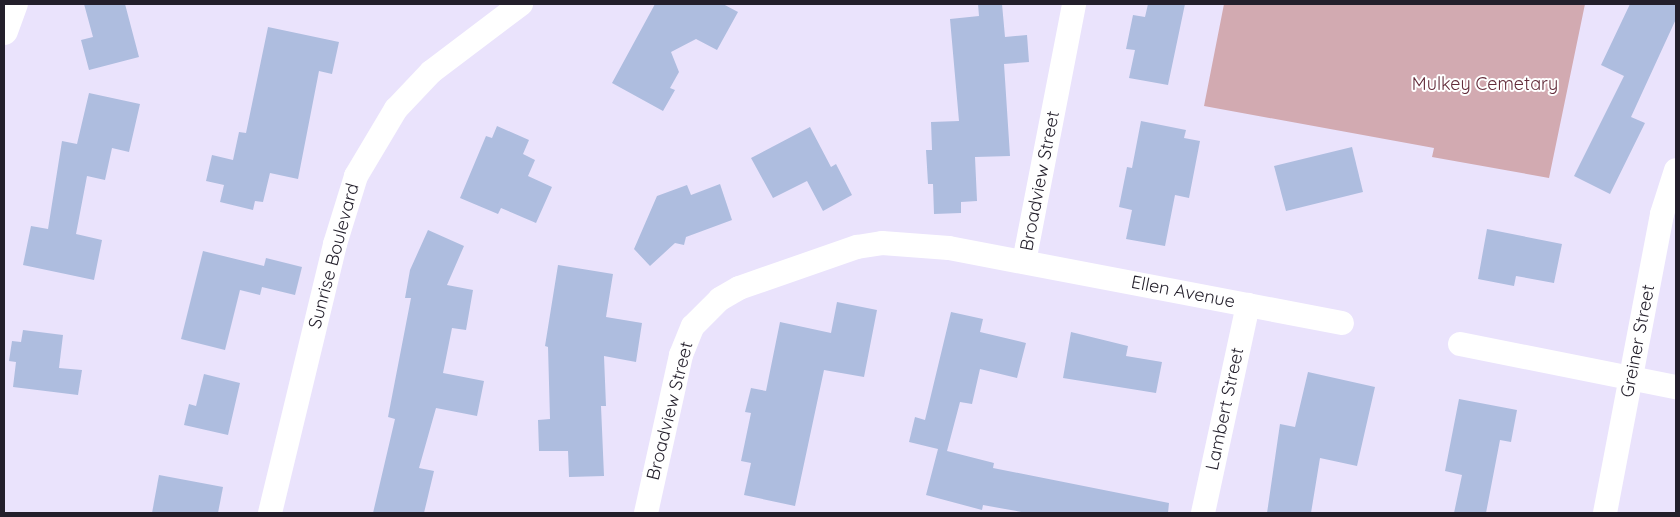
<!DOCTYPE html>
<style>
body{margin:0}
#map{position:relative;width:1680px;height:517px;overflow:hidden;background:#eae3fc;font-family:Quicksand,sans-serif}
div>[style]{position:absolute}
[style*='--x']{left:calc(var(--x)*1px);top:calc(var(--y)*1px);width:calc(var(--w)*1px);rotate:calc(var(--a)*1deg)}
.green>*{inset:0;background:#d2aab1}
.building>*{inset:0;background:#aebddf}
.street>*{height:24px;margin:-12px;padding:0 12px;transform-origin:12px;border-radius:12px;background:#fff}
.secondary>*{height:28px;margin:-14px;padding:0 14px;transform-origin:14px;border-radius:14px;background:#fff}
span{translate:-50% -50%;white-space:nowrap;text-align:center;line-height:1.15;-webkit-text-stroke:4px #fff;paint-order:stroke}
.park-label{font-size:18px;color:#632c3a}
.street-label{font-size:18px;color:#231f2b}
.frame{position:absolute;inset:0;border:5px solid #231f2b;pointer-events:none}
</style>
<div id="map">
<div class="green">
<div style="clip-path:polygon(1224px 4px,1585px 4px,1549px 178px,1432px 157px,1434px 148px,1204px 106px)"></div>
</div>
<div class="building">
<div style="clip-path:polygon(84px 4px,125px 4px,139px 57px,89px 70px,81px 40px,93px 37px)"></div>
<div style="clip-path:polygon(655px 4px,723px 4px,738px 12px,717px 50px,696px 39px,671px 52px,679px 72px,670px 88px,675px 90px,663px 111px,612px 83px)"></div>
<div style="clip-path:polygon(978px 4px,1002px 4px,1005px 37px,1027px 35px,1029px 62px,1004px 64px,1010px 156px,975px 157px,977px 201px,961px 202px,961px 213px,934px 214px,933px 184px,928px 184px,926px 150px,932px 150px,931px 122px,959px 121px,950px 19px,979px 16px)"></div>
<div style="clip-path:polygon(1148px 4px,1185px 4px,1168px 85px,1129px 78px,1135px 50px,1126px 49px,1133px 15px,1145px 17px)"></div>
<div style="clip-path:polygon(1630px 4px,1676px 4px,1676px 19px,1631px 117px,1645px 123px,1610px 194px,1574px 176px,1624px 76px,1601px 65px)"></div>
<div style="clip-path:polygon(268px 27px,339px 42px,332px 74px,319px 71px,298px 179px,270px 173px,263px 202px,255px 201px,253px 210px,220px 202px,224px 185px,206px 181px,212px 155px,233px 160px,239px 132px,246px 133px)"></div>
<div style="clip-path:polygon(89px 93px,140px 104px,129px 152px,112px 148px,105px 180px,87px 176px,76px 234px,102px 240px,94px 280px,23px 265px,31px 226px,48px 229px,62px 141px,77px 144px)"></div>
<div style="clip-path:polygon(1141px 121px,1186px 130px,1184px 138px,1200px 141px,1189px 198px,1175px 195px,1165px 246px,1126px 239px,1132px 210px,1119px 207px,1127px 167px,1132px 168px)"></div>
<div style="clip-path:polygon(497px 126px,529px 140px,523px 154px,535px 160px,528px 176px,552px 187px,536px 223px,501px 208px,498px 214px,460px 198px,486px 136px,492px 138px)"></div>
<div style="clip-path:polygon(810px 127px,831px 167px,836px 164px,852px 195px,823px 211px,807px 181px,773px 198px,751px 158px)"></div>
<div style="clip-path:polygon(1352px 147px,1363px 192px,1286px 211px,1274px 166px)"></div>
<div style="clip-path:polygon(720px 184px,732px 220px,686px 237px,684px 245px,675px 243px,650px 266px,634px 249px,657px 196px,687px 185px,691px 195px)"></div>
<div style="clip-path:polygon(1487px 229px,1562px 244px,1554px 283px,1516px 276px,1514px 286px,1478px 279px)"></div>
<div style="clip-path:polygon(428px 230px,464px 246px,447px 285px,473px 290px,466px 330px,452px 328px,443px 373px,484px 381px,477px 416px,436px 408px,419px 468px,434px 471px,424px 513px,373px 513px,395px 419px,388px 417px,411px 298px,405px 298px,410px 270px)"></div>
<div style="clip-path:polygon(203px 251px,264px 266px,266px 258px,302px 267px,295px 295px,262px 287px,260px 295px,240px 290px,225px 350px,181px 339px)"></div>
<div style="clip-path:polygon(558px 265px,613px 274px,606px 317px,642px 323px,636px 362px,604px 356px,606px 406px,601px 406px,604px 476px,569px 477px,568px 451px,539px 451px,538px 420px,550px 419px,548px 347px,545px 346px)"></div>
<div style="clip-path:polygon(837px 302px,877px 310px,864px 377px,824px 370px,795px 506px,744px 495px,751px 463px,741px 461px,751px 413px,745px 412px,751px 388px,766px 391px,780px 322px,831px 333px)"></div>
<div style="clip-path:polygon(951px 312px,983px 319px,980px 332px,1026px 343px,1017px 378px,980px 369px,972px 404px,960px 402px,947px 451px,994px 463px,993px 468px,1169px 503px,1168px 513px,1027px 513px,983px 505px,982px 510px,926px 495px,938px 449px,909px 442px,915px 417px,925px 420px)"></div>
<div style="clip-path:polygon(23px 330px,63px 335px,59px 368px,82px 370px,78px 395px,13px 387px,16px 362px,9px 361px,12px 341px,21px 342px)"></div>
<div style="clip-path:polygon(1071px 332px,1128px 346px,1126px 356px,1162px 362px,1156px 393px,1063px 378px)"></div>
<div style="clip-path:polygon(1308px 372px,1375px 387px,1357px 466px,1320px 458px,1311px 513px,1267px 513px,1280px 424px,1295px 427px)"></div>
<div style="clip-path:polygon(204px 374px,240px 383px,228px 435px,184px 425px,189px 404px,196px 406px)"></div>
<div style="clip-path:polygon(1459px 399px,1517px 410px,1511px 442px,1500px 440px,1486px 513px,1454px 513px,1462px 475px,1445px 471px)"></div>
<div style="clip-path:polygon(159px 475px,223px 487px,218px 513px,152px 513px)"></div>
</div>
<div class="street">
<div style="--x:1024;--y:262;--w:263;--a:-79"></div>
<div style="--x:1460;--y:344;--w:220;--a:11.3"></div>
<div style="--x:270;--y:513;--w:277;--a:-76.4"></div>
<div style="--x:335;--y:244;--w:71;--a:-72.8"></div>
<div style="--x:356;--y:176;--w:78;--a:-59.2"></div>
<div style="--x:396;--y:109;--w:51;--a:-46.6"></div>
<div style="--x:431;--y:72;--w:113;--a:-37.1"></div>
<div style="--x:646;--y:513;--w:162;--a:-77.5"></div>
<div style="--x:681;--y:355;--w:31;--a:-68"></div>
<div style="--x:693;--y:326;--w:38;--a:-45"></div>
<div style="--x:720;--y:299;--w:22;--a:-30"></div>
<div style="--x:739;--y:288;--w:125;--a:-19.2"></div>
<div style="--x:857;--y:247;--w:25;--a:-9"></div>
<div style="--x:882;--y:243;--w:67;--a:4.3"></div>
<div style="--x:949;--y:248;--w:400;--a:10.8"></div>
<div style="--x:1203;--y:513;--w:213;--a:-77.8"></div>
<div style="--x:1605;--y:513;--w:304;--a:-79.2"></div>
<div style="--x:1662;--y:214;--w:46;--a:-72.3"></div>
</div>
<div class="secondary">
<div style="--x:4;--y:31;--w:29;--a:-70"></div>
</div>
<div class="park-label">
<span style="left:1485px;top:84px">Mulkey Cemetary</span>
</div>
<div class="street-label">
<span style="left:1040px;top:181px;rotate:-79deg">Broadview Street</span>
<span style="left:334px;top:256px;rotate:-75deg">Sunrise Boulevard</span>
<span style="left:1183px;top:292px;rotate:11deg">Ellen Avenue</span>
<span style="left:1638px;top:341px;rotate:-79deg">Greiner Street</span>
<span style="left:1225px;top:409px;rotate:-78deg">Lambert Street</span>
<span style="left:670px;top:411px;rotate:-76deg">Broadview Street</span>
</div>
<div class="frame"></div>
</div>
